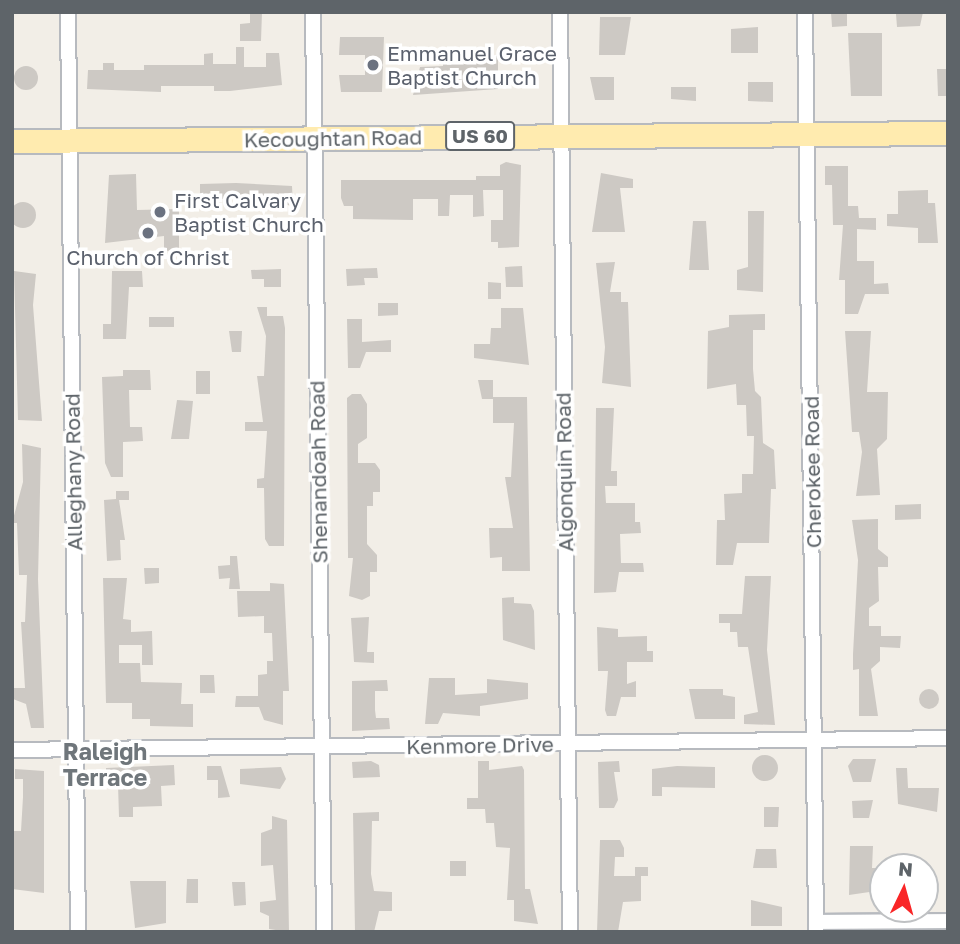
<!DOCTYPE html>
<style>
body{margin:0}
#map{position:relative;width:960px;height:944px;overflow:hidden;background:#f2eee7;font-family:"Golos Text",sans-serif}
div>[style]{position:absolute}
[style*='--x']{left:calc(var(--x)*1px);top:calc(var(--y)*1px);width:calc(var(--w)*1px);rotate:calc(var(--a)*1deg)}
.building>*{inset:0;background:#cdc9c4}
.round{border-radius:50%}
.roads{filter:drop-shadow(2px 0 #b7babf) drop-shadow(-2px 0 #b7babf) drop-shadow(0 2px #b7babf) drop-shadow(0 -2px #b7babf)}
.street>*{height:14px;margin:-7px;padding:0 7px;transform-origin:7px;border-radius:7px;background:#fff}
.primary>*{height:23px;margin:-11.5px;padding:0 11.5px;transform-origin:11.5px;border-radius:11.5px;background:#ffebaf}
.dots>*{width:19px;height:19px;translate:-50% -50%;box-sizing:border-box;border:4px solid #fff;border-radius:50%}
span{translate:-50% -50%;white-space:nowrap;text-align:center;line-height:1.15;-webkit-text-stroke:7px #fff;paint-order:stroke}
.shield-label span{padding:2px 5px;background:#fff;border:2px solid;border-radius:5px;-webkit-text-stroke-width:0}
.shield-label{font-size:19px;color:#5e6469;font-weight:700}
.worship-label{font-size:21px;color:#5b616d}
.left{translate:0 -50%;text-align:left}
.street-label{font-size:21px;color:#5e6469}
.neighbourhood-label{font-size:23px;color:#6f767b;font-weight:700}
.frame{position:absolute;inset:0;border:14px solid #5e6469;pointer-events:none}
.north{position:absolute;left:869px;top:853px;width:70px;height:70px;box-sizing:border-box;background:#fff;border:2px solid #bfc1c3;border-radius:50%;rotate:5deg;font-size:19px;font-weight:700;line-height:28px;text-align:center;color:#5e6469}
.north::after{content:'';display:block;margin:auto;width:24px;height:32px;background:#f92627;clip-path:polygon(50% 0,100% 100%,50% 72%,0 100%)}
</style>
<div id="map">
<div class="building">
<div style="clip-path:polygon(250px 12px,262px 12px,261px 41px,240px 41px,240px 24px,250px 23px)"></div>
<div style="clip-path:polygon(831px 12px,847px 12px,847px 26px,832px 27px)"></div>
<div style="clip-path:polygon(923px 12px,920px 26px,897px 27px,896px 14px)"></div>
<div style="clip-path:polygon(600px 17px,631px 17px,625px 55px,599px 55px)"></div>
<div style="clip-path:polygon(758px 27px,758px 53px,731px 53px,731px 29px)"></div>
<div style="clip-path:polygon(848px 33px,882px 33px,882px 96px,851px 96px)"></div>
<div style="clip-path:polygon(340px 37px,384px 37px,382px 92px,341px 92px,339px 75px,365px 75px,365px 55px,339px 55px)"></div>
<div style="clip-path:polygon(236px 47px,244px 47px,244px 67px,266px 67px,266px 53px,279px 53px,282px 85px,230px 91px,214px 91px,214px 86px,161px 86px,161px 92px,87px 89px,88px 70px,103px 70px,103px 63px,114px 63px,114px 70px,144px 70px,144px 65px,204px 65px,204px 54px,213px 53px,213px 64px,236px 64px)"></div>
<div style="clip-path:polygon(443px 56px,498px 56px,498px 89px,413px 95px,420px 67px,443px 66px)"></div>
<div class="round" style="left:14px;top:66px;width:24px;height:24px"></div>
<div style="clip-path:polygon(937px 69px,948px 69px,948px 96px,938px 96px)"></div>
<div style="clip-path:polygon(590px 77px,614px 77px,614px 100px,595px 100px)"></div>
<div style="clip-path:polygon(748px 82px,773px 82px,773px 102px,748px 101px)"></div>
<div style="clip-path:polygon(671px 87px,696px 87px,696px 101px,671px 99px)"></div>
<div style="clip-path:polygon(506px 162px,521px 165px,519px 247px,498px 248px,498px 242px,491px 242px,491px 220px,503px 220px,503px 190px,483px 190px,484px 216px,473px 217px,473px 195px,450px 195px,449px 216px,438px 216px,438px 199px,413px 199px,413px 220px,353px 219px,353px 206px,344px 206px,341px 198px,341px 180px,476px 180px,476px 176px,500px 176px,500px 165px)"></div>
<div style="clip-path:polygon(825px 166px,848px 166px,848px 206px,858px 206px,859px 218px,876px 218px,876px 230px,857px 229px,857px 261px,874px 261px,874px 284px,888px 283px,889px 294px,865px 294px,858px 314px,845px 314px,845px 280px,839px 280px,843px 225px,833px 225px,832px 185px,825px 185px)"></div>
<div style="clip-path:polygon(601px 173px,633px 179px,633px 188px,620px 188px,625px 232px,592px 232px)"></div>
<div style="clip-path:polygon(136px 174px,137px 210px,179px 209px,179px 250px,164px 251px,164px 236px,105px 243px,109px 175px)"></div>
<div style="clip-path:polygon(236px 183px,292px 186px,293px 205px,245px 204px,245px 198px,236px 197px,200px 202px,200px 184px)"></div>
<div style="clip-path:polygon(928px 190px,928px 203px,935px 203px,938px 243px,918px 243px,918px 228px,887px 226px,887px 214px,898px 214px,898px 191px)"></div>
<div class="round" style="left:10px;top:202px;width:26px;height:26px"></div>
<div style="clip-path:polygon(748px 211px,764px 211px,763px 292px,737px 290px,737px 270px,748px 267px)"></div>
<div style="clip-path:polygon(693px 221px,706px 221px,709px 270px,689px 270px)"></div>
<div style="clip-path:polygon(615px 262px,610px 292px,621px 292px,621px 302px,628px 302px,631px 387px,602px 383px,605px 347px,596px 263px)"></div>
<div style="clip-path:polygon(522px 266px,523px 287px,506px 287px,505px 267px)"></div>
<div style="clip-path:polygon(377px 268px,378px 278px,364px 278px,365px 285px,347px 286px,346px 269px)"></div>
<div style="clip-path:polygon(281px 269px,281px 287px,264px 287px,264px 279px,252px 279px,251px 270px)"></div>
<div style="clip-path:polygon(14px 271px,36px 274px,33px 305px,42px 421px,18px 420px)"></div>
<div style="clip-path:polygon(112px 271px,142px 271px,143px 287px,129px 287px,126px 339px,103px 339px,103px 324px,111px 324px)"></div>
<div style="clip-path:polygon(488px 282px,501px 283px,501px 299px,488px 299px)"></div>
<div style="clip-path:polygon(378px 303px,398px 303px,398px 315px,378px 316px)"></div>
<div style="clip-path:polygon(257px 307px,267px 307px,267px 316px,283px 316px,285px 328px,284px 546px,269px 546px,265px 539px,264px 488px,257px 488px,257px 479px,264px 478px,267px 431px,245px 431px,245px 422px,263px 422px,257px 376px,264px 376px,266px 336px)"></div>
<div style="clip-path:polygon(501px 308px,523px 308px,529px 365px,474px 358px,474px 344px,490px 344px,491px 328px,501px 328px)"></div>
<div style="clip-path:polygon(765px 314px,765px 330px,753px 330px,753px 369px,755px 391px,761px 397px,763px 443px,774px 450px,776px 489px,771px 489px,769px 543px,737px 543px,733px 565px,716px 565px,717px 520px,725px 520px,724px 494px,742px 493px,742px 474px,753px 474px,754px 436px,747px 436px,746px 405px,737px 405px,736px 384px,707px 389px,708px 331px,729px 327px,729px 315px)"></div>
<div style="clip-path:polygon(149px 317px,174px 317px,174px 327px,149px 327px)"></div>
<div style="clip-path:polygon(347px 319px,362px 319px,362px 342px,391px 340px,391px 352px,366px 352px,360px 368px,348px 368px)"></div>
<div style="clip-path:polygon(229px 331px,242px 331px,241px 352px,232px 352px)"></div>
<div style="clip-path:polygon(845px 331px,871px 331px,867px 392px,888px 392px,887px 439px,877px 449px,880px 495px,856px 496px,862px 452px,859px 432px,852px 432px)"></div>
<div style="clip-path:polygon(123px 370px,150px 370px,151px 390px,129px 390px,130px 427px,142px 427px,143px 441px,123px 442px,123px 477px,111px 477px,105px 463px,102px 377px,123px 376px)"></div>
<div style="clip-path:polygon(196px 371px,210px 371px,210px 394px,196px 394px)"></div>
<div style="clip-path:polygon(478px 380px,493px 380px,493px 397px,527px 397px,530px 571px,502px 571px,502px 557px,490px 558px,489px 528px,513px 528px,505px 477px,511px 477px,514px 423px,493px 423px,493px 399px,482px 399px)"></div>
<div style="clip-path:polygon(352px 394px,361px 394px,367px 404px,367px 438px,358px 444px,358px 463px,375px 463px,380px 470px,380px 492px,373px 492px,373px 506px,367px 506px,367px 544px,377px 555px,377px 572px,370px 572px,370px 596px,362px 600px,349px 596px,353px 558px,348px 558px,347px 398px)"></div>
<div style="clip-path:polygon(177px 400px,193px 401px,189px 439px,171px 439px)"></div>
<div style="clip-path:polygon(596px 408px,614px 408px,611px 471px,617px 471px,617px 486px,605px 486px,606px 503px,635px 503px,635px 522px,640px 522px,641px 533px,620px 534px,621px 563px,643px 563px,644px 572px,619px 572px,616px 592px,594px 593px)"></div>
<div style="clip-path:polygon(22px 444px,41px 448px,38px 579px,44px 728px,31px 728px,26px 704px,13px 699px,13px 688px,25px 688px,21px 622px,25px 622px,27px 575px,19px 575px,17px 523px,12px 523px,23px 482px)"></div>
<div style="clip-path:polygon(116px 491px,129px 491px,129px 500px,119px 500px,125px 540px,120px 540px,121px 560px,107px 561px,104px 500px,116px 499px)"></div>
<div style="clip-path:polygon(921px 504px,921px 519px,895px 520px,895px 505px)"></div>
<div style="clip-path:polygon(878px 519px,878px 549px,888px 557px,888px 567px,878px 567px,879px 601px,869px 608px,869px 626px,881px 626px,881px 636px,901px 636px,900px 648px,880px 647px,880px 661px,871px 669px,878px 716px,859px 716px,859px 669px,853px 670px,853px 654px,858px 560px,852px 520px)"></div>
<div style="clip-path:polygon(230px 556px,237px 556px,240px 589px,229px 589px,230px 578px,219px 579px,218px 566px,230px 565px)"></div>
<div style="clip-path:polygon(144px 568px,159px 568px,159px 583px,145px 584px)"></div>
<div style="clip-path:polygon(745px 576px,771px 576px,767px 650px,775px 725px,744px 724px,744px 715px,758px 712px,748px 647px,738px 647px,737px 632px,730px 632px,730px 623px,719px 623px,719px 614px,742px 614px)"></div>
<div style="clip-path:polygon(103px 578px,127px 578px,123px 619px,131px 620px,131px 632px,152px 631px,153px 665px,142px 665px,142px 645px,119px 645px,119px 663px,140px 663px,141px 682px,182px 683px,181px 704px,193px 704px,193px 727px,150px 726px,150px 719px,132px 719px,132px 703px,106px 703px)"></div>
<div style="clip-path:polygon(270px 583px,284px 584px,289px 691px,283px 691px,283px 725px,264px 720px,259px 707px,235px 707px,236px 696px,258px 696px,258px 675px,267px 674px,267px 661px,273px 661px,272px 633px,264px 633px,264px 616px,238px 617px,237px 591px,270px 591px)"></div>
<div style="clip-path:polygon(514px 597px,514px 603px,531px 604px,534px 611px,535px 650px,503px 640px,502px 598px)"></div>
<div style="clip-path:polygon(369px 617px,367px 652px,374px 652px,374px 663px,354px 662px,351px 618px)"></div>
<div style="clip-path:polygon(597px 627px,618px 629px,618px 637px,647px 636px,647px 651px,653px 651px,653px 662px,627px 662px,627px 684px,636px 681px,636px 697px,621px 697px,616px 716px,607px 716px,605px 710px,608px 671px,598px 671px)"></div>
<div style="clip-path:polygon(200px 675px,214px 675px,215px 693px,200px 693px)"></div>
<div style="clip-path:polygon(429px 678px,455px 678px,455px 695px,487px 693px,487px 679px,528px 683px,528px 699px,480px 706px,480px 716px,443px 713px,438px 724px,425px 724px)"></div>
<div style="clip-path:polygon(387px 680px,388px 691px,375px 691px,375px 710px,376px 718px,389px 718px,390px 729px,352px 731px,352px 681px)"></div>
<div class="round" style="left:919px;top:689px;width:20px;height:20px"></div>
<div style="clip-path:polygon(689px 689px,723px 689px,723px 695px,735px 697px,735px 719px,695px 719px)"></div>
<div class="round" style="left:752px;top:755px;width:26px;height:26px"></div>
<div style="clip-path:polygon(853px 759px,876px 759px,871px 782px,853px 782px,848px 766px)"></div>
<div style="clip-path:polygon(371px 761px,379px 765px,380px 777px,353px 778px,352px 762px)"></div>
<div style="clip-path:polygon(478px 761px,489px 761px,489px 770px,522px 766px,524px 770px,525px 889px,530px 889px,538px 924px,514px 921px,514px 900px,507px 900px,510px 848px,496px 847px,494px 823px,486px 823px,485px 809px,467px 809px,467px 798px,478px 798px)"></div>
<div style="clip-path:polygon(619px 761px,620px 772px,614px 772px,618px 800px,614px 808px,599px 808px,598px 762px)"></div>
<div style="clip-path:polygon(174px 765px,175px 785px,161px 786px,162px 806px,133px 807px,133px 817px,119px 817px,118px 784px,106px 784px,106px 768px)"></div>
<div style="clip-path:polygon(207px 766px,221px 766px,230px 797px,218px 798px,218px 780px,207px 780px)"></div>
<div style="clip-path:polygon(677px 766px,715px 767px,715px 788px,662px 787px,662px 796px,652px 796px,652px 769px)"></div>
<div style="clip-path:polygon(281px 767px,286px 779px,280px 789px,240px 784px,240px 769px)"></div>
<div style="clip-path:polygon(896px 768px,907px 768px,908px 788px,939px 788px,937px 812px,898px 804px)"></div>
<div style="clip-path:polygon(15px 769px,44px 771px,44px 893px,12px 889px,12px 831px,21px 831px,23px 797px,23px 779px,15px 779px)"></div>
<div style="clip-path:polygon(873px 800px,869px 818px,853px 818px,852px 801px)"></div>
<div style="clip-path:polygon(764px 807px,779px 807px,778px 827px,764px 827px)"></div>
<div style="clip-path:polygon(379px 812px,379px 821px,372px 821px,371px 874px,374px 891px,392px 892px,392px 911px,379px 911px,374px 932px,355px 932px,353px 813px)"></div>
<div style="clip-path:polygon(272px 816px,287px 820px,289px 932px,269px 929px,269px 916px,260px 912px,260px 902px,276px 900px,273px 865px,261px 866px,261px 833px,272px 829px)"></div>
<div style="clip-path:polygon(600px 840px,620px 840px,624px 848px,624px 857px,615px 857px,614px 876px,635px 876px,635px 867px,648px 867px,648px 876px,641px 876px,641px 901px,623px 902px,618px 932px,597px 932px)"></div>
<div style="clip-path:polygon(850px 846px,873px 846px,872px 868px,883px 868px,883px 890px,849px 895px)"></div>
<div style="clip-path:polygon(756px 849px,776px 849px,777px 868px,753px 868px)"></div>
<div style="clip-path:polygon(450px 861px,466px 861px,466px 876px,450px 876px)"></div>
<div style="clip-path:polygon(187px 879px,198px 879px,198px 903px,186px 903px)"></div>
<div style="clip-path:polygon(130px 881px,166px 881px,166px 923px,135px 928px)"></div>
<div style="clip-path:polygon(232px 882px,245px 882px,246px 905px,234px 906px)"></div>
<div style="clip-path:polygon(751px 900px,782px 907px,782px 926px,751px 926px)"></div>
</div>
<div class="roads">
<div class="street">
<div style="--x:68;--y:12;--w:920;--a:89.38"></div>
<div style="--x:313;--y:12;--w:920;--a:89.31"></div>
<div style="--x:560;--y:12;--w:920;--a:89.38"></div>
<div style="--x:805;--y:12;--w:920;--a:89.31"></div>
<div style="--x:12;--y:750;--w:936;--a:-0.73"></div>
<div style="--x:816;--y:922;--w:132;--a:-0.4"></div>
</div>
<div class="primary">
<div style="--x:12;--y:141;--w:936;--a:-0.49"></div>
</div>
</div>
<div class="dots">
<div style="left:373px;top:65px;background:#6b7280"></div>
<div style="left:160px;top:212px;background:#6b7280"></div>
<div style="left:148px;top:233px;background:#6b7280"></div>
</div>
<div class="shield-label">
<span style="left:480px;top:136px">US 60</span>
</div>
<div class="worship-label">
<span class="left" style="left:387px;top:65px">Emmanuel Grace<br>Baptist Church</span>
<span class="left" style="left:174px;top:212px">First Calvary<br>Baptist Church</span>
<span style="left:148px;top:257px">Church of Christ</span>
</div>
<div class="street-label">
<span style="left:333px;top:138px;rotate:-1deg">Kecoughtan Road</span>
<span style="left:73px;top:472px;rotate:-91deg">Alleghany Road</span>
<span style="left:318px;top:472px;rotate:-91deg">Shenandoah Road</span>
<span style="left:564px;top:472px;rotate:-91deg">Algonquin Road</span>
<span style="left:812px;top:472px;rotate:-91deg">Cherokee Road</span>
<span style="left:480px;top:745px;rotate:-1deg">Kenmore Drive</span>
</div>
<div class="neighbourhood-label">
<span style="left:105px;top:764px">Raleigh<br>Terrace</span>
</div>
<div class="frame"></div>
<div class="north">N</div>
</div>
